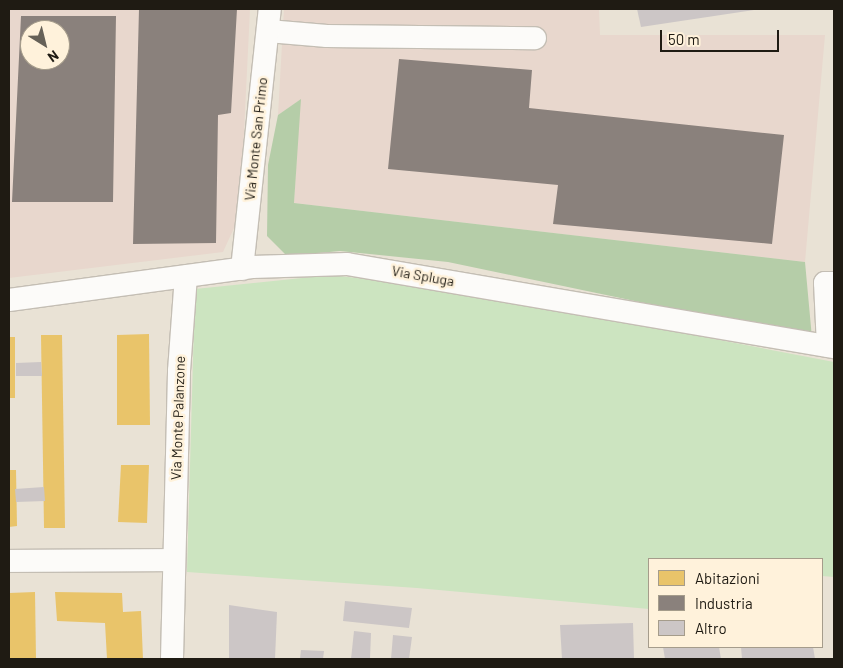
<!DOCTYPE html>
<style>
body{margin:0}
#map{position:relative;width:843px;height:668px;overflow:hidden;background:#e9e2d5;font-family:Barlow,sans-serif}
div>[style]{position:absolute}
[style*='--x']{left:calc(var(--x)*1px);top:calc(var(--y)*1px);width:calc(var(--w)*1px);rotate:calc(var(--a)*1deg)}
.industrial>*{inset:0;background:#e8d7cd}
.green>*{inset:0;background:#cce4c0}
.forest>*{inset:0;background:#b5cda8}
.homes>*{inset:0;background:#e9c46a}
.industry>*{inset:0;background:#8a817c}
.building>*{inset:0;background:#ccc6c6}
.roads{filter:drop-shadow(1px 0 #c4beb4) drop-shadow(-1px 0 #c4beb4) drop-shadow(0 1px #c4beb4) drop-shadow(0 -1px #c4beb4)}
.minor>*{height:22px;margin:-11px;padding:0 11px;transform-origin:11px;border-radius:11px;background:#fcfbf9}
span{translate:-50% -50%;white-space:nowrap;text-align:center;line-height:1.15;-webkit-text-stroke:5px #fff2db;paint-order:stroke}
.street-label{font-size:14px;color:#1f1b13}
.frame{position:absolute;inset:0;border:10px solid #1f1b13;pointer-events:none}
.legend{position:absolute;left:648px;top:558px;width:175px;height:90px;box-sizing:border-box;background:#fff2db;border:1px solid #a59c8b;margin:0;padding:6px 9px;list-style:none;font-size:15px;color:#1f1b13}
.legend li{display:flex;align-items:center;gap:10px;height:25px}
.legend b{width:25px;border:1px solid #a59c8b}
.north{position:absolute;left:20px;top:20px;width:50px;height:50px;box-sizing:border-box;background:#fff2db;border:1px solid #a59c8b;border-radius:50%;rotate:144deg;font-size:14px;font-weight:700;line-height:20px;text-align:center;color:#1f1b13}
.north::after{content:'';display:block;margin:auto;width:18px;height:22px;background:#666157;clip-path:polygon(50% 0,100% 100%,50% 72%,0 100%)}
.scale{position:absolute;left:660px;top:30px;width:119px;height:22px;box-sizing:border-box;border:2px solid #1f1b13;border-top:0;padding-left:6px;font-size:15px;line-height:18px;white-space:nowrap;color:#1f1b13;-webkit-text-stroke:4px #fff2db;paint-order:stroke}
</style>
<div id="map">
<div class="industrial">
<div style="clip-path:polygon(evenodd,9px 9px,250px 9px,240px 215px,223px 252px,9px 278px,9px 9px,30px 30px,60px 30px,60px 60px,30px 60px,30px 30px)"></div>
<div style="clip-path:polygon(284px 9px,599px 9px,600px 35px,825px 35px,805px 262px,294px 203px,300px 100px,278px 115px)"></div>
</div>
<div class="green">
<div style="clip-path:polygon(331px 275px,458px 290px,834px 362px,834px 577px,822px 576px,822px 559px,649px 559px,649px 609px,417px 588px,187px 572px,195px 289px)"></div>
</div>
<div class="forest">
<div style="clip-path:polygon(301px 99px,294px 203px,805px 262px,812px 338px,448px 262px,340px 251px,287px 256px,267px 236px,268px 165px,278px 115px)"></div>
</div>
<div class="homes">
<div style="clip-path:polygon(149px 334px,150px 425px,117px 425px,117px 335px)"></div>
<div style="clip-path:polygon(41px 335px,62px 335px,65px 528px,44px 528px)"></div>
<div style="clip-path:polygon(9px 337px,15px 337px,15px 398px,9px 398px)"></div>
<div style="clip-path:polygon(121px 465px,149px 465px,147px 523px,118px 522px)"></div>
<div style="clip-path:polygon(9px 470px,16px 470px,17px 526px,9px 527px)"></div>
<div style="clip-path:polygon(35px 592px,36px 659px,9px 659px,9px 593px)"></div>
<div style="clip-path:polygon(55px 592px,122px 593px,123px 612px,141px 611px,143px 659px,107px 659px,105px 623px,57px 621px)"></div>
</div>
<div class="industry">
<div style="clip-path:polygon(139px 9px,237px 9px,231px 113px,218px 115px,216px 243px,133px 244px)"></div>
<div style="clip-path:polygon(evenodd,21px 16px,116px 16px,113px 202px,12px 202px,21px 16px,30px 30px,60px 30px,60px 60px,30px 60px,30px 30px)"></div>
<div style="clip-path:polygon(399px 59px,532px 70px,529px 108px,784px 135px,772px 244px,553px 224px,558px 185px,388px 169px)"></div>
</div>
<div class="building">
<div style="clip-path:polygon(637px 9px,754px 9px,754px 10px,641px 27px)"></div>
<div style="clip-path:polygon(41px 362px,42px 376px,16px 376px,16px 363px)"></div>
<div style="clip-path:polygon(44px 487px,45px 501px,16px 502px,15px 489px)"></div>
<div style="clip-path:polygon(345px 601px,412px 608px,409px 628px,343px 621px)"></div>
<div style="clip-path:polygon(229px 605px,277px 612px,275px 659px,229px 659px)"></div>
<div style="clip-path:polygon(633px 623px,634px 659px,562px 659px,560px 625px)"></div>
<div style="clip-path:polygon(354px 631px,371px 633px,370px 659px,351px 659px)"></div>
<div style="clip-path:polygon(393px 635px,412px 637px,409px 659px,391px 659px)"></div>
<div style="clip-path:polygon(663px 647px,719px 647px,721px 659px,665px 659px)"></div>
<div style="clip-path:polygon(741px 647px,813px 647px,815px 659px,742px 659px)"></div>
<div style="clip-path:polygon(301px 650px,324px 651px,323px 659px,300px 659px)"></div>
</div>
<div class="roads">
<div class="minor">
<div style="--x:268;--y:31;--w:59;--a:4.8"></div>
<div style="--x:327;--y:36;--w:208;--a:0.6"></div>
<div style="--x:242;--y:269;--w:262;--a:-83.9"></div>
<div style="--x:9;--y:300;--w:245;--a:-7.7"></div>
<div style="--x:252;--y:267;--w:95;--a:-1.8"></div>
<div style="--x:347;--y:264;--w:494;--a:9.7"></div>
<div style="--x:828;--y:346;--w:63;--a:-92.7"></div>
<div style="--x:825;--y:283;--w:9;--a:0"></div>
<div style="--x:9;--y:561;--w:164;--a:-0.3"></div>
<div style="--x:172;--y:659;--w:288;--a:-88.6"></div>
<div style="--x:179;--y:371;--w:95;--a:-85.8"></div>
</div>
</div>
<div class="street-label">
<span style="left:256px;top:139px;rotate:-84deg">Via Monte San Primo</span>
<span style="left:423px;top:276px;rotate:10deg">Via Spluga</span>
<span style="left:178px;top:418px;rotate:-88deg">Via Monte Palanzone</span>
</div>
<div class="frame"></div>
<ul class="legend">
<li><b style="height:14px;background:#e9c46a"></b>Abitazioni</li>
<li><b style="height:14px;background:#8a817c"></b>Industria</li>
<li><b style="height:14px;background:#ccc6c6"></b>Altro</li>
</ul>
<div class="north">N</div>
<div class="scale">50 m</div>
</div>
